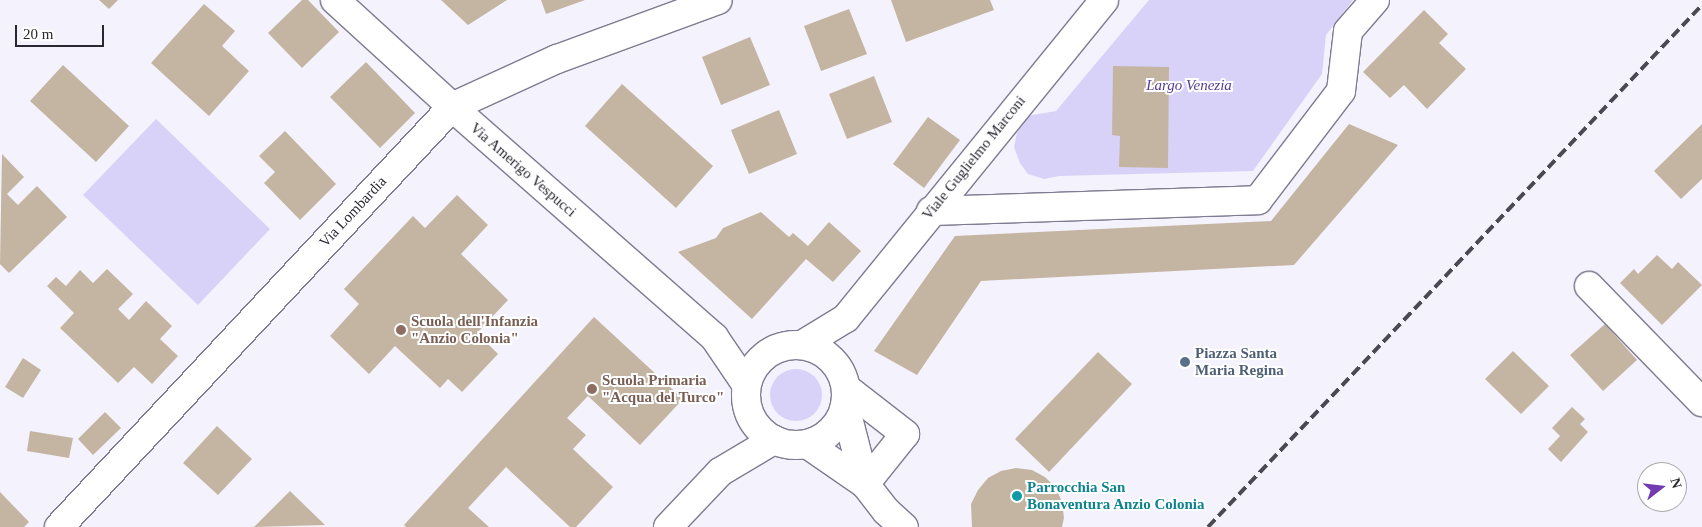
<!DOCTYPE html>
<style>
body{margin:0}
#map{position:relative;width:1702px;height:527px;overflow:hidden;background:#f4f2fc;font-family:"Times New Roman",serif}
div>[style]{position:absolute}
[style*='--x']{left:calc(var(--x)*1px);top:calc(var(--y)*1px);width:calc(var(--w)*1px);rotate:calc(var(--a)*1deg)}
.green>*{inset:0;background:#d8d2f9}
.round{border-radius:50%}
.building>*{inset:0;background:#c4b5a2}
.roads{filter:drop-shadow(1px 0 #7f7b90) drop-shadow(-1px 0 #7f7b90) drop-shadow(0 1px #7f7b90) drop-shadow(0 -1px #7f7b90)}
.minor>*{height:28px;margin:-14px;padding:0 14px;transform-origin:14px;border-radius:14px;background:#fff}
.minor>.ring{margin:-14px;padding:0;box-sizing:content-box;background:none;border:28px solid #fff;border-radius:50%}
.rail>*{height:4px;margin-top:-2px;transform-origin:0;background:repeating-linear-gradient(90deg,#4a4851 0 10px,transparent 0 15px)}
.dots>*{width:14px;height:14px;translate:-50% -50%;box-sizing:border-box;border:2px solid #fff;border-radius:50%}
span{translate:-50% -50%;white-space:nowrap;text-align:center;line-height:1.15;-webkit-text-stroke:4px #fff;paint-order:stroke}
.park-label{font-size:15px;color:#553d92;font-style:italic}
.street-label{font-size:15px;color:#292730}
.education-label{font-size:15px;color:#785e54;font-weight:700}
.left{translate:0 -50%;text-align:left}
.service-label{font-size:15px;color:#4e5e75;font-weight:700}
.culture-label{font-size:15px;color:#0d838f;font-weight:700}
.north{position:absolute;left:1637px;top:462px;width:50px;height:50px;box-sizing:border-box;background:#fff;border:1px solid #a9a9ac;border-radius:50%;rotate:74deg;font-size:14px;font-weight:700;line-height:20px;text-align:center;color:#292730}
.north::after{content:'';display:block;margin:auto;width:18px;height:22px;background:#743ab0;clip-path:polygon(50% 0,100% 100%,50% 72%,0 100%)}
.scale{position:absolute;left:15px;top:25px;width:89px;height:22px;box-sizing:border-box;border:2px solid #292730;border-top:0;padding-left:6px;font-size:15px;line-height:18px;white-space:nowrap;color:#292730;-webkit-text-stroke:4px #fff;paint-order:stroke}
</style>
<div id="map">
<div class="green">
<div style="clip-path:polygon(1149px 0,1353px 0,1326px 35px,1322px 74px,1253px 171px,1059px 176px,1044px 179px,1028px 174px,1020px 163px,1014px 147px,1017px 133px,1027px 116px,1056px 111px)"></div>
<div style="clip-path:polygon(156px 119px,270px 229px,198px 305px,83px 195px)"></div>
<div class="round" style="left:770px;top:369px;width:52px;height:52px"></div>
</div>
<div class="building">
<div style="clip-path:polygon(99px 0,118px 0,109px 9px)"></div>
<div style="clip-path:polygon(302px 0,308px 0,339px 32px,302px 68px,268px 33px)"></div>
<div style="clip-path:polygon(441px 0,507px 0,468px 25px)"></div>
<div style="clip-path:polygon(541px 0,585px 0,546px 14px)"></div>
<div style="clip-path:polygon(891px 0,990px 0,994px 10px,906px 42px)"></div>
<div style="clip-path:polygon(204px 4px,235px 31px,222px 46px,249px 71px,209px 116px,151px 63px)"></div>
<div style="clip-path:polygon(849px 9px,867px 54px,821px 71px,804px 26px)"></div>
<div style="clip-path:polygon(1424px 10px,1448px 34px,1439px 43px,1466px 69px,1427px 109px,1404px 85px,1390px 98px,1363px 72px)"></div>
<div style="clip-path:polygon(750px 37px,770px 85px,721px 105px,702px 57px)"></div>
<div style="clip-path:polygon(366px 62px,415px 113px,380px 148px,330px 97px)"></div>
<div style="clip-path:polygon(63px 65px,129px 126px,96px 162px,30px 101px)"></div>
<div style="clip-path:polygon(1113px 66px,1169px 67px,1168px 168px,1119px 167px,1120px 136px,1112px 135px)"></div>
<div style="clip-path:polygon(874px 76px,892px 122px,847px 139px,829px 94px)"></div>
<div style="clip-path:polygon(622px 84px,713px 166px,676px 208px,585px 126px)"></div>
<div style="clip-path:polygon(779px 110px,797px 154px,749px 174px,731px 130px)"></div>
<div style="clip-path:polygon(928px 117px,960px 140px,924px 188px,893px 164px)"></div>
<div style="clip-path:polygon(1349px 124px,1398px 145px,1294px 265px,981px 281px,917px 375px,874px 351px,955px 236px,1271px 221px)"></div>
<div style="clip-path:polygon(1702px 124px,1702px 179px,1681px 199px,1654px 171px)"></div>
<div style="clip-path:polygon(285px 131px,336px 184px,300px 220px,264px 183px,275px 172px,259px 156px)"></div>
<div style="clip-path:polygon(2px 154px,24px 177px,7px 194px,18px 205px,37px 186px,67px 217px,9px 273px,0 264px)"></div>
<div style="clip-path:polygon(457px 195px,488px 225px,461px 254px,508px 300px,477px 333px,498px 354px,462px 392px,448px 379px,440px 388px,395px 346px,369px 374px,330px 336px,359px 304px,344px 289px,413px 216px,425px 228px)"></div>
<div style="clip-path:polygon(761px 212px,789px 237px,793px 233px,808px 246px,829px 222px,861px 251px,833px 282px,806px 259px,752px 319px,678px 252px,716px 238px,723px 228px)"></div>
<div style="clip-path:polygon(1657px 255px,1672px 269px,1678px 262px,1702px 285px,1662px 325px,1620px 283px,1634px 269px,1638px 274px)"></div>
<div style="clip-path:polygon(107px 269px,133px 294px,118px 309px,129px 320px,146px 301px,172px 326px,160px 339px,178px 356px,152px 384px,134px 367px,118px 383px,60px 328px,74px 313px,47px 286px,56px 277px,66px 286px,80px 270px,93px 283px)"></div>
<div style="clip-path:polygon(594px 317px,683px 399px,640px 445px,588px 396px,567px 418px,586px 435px,573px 449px,613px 487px,576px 527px,570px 527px,506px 467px,468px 508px,489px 527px,406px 527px,404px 525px)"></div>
<div style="clip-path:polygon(1605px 324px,1637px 360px,1603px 391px,1570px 355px)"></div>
<div style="clip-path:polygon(1513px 351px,1549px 386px,1521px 414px,1485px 379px)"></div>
<div style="clip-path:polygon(1098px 352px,1132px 384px,1049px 472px,1015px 439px)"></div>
<div style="clip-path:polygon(23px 358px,41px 370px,23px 398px,5px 387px)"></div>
<div style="clip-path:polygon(1572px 407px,1585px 419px,1580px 424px,1588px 432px,1561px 462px,1548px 449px,1560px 436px,1552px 428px)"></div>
<div style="clip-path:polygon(105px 412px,121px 428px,93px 455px,78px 439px)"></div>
<div style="clip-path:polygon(217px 426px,252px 459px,218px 495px,183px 463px)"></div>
<div style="clip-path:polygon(30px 431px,73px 438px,69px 458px,27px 451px)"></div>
<div style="clip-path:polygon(1016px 468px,1032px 470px,1045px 477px,1056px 488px,1062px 502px,1064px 518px,1062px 527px,972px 527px,971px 504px,978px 490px,988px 478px,1001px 471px)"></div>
<div style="clip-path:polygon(290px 491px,325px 525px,254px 527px)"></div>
<div style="clip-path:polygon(0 492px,29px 522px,24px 527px,0 527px)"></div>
</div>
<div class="roads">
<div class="minor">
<div style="--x:335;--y:0;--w:159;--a:42.4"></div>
<div style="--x:452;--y:107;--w:349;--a:41.3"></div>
<div style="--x:714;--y:337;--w:57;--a:55.8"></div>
<div style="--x:931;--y:211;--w:327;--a:-1.9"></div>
<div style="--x:1258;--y:200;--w:137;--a:-52.7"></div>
<div style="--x:1341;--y:91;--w:60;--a:-83.3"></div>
<div style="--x:1348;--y:31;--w:41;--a:-48.9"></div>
<div style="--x:1589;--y:286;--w:162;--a:45.8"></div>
<div class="ring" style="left:746px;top:345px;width:72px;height:72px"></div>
<div style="--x:802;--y:345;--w:52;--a:-31.5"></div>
<div style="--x:846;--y:318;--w:409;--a:-50.9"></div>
<div style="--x:846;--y:388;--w:75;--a:37.9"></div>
<div style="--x:905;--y:434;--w:64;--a:128.7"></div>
<div style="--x:865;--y:484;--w:34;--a:52"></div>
<div style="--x:886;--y:511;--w:24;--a:42"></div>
<div style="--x:807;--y:444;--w:70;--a:34.6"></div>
<div style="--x:865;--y:484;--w:81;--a:-104.4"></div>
<div style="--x:59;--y:527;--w:575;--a:-46.9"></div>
<div style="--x:452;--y:107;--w:115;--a:-24.6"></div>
<div style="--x:557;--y:59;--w:171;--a:-20.1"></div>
<div style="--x:668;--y:527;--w:76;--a:-46.6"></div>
<div style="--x:720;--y:472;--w:63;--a:-30.7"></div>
</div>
</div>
<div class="rail">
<div style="--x:1208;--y:527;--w:719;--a:-46.58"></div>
</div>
<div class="dots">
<div style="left:401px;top:330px;background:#8d6e63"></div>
<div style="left:1185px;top:362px;background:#5c6f8a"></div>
<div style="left:592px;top:389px;background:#8d6e63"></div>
<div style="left:1017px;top:496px;background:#0f9aa8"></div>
</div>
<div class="park-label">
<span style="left:1189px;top:86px">Largo Venezia</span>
</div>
<div class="street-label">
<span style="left:974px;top:158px;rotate:-51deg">Viale Guglielmo Marconi</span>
<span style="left:523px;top:170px;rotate:41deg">Via Amerigo Vespucci</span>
<span style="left:353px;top:212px;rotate:-47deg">Via Lombardia</span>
</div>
<div class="education-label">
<span class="left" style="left:411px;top:330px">Scuola dell'Infanzia<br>"Anzio Colonia"</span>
<span class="left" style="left:602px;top:389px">Scuola Primaria<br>"Acqua del Turco"</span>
</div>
<div class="service-label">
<span class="left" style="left:1195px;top:362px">Piazza Santa<br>Maria Regina</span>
</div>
<div class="culture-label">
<span class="left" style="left:1027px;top:496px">Parrocchia San<br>Bonaventura Anzio Colonia</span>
</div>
<div class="north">N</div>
<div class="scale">20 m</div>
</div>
